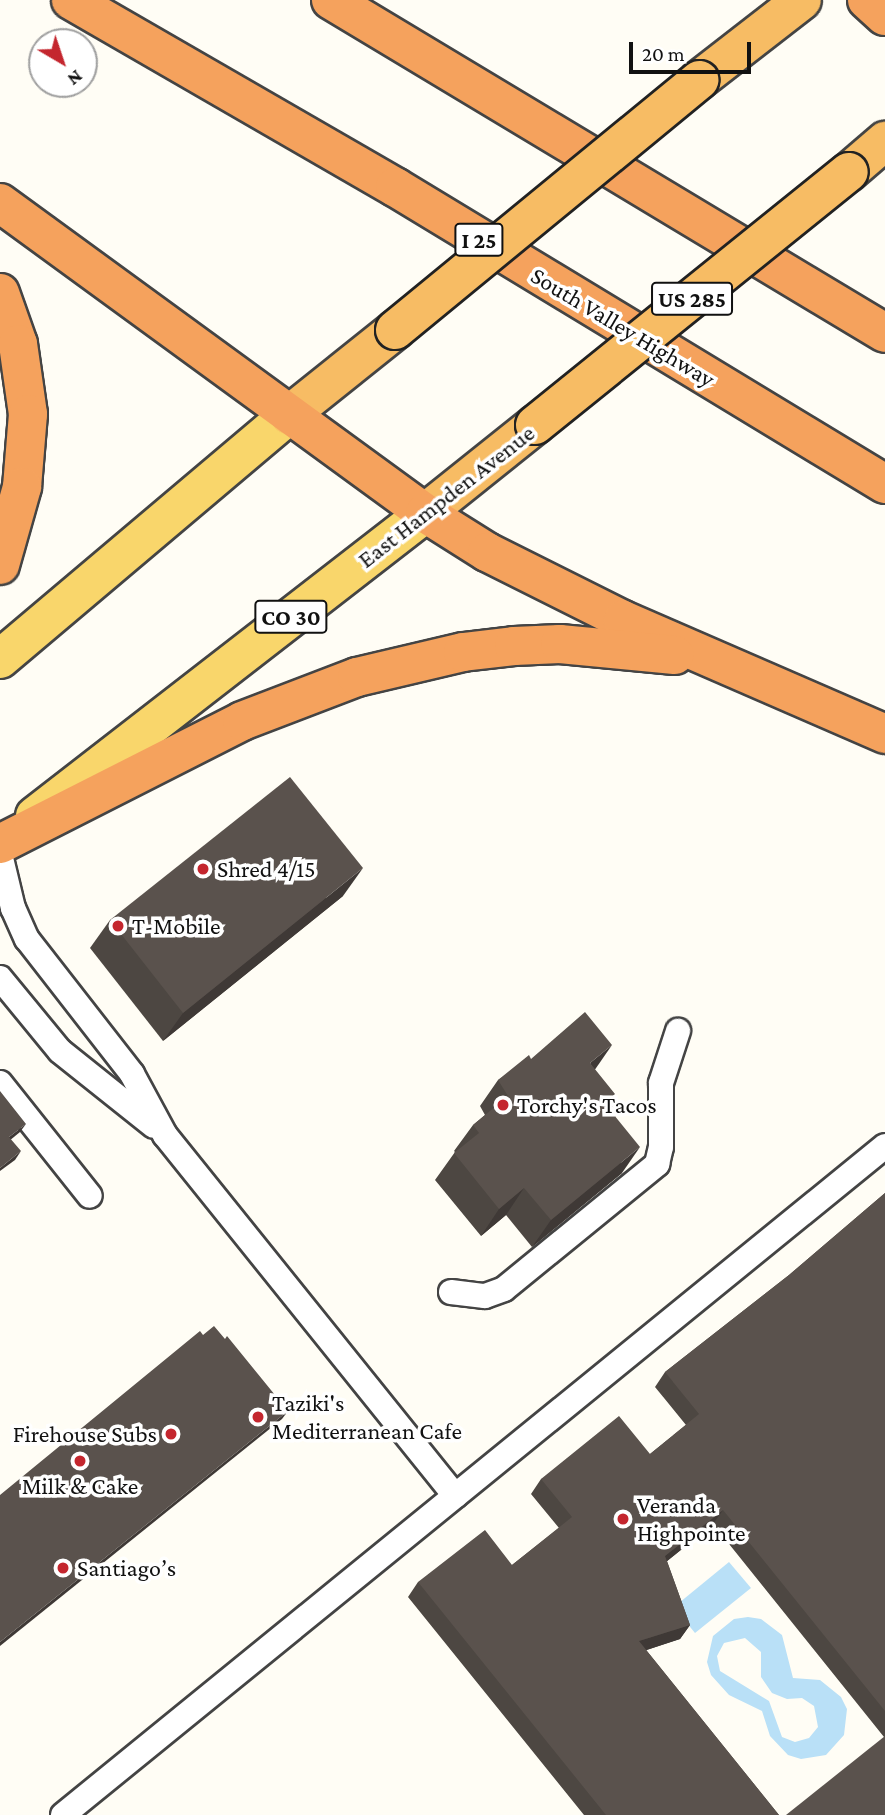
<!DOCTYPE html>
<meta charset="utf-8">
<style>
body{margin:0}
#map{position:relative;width:885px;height:1815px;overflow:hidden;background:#fffdf5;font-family:"Crimson Pro",serif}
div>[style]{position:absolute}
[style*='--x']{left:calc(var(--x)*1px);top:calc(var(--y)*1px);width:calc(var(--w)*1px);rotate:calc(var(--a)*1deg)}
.water>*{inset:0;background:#b9e0f7}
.roads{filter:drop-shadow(2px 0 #444) drop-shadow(-2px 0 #444) drop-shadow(0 2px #444) drop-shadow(0 -2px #444)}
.service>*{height:24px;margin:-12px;padding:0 12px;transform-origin:12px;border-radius:12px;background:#fff}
.primary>*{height:38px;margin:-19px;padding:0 19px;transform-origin:19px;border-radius:19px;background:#f9d66b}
.trunk>*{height:38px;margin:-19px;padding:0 19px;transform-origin:19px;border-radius:19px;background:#f7bc64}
.motorway>*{height:38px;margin:-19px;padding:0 19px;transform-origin:19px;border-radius:19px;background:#f5a25d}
.bridges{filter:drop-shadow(2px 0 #222) drop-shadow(-2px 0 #222) drop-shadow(0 2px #222) drop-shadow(0 -2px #222)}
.trunk-bridge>*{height:38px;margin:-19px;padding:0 19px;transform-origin:19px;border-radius:19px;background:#f7bc64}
.wall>*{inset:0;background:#4d4742}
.shaded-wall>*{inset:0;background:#3f3936}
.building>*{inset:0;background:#5a524d}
.dots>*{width:19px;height:19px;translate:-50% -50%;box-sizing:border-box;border:4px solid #fff;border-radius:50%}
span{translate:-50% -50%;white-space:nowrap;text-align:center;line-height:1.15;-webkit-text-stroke:7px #fff;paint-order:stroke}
.shield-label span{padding:2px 5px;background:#fff;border:2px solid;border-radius:5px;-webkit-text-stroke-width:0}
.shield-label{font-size:23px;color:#111;font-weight:700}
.street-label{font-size:24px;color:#111}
.poi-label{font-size:24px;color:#111}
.left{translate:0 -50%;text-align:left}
.right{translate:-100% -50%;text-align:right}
.north{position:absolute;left:28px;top:28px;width:70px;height:70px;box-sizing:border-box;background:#fff;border:2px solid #a0a0a0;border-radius:50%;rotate:141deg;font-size:19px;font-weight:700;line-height:28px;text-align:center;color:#111}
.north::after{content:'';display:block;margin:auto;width:24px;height:32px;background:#c4262e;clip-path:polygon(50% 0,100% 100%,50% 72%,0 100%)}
.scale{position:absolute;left:629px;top:42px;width:122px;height:32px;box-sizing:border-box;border:4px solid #111;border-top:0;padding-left:9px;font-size:21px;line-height:24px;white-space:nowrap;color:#111;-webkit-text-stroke:5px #fff;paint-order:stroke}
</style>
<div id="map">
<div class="water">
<div style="clip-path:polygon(729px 1562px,751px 1588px,695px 1633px,674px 1607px)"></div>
<div style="clip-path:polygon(evenodd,748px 1617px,761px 1619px,782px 1635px,793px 1678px,820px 1680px,841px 1697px,847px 1709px,844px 1735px,826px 1755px,801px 1759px,788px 1755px,770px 1736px,762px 1711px,729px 1695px,711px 1675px,707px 1662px,713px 1636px,734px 1619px,748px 1617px,745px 1638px,761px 1652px,761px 1677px,772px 1693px,787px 1699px,802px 1698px,814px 1706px,818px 1727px,809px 1738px,795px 1742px,782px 1737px,769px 1701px,720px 1671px,717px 1656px,724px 1643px,745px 1638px)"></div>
</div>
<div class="roads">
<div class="service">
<div style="--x:0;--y:854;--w:56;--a:76.5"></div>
<div style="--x:13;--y:908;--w:34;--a:66"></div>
<div style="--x:27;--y:939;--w:171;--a:52.1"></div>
<div style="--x:132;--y:1074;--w:69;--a:61.6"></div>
<div style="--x:165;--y:1135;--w:463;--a:51.2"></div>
<div style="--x:0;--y:978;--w:94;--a:50.6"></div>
<div style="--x:60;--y:1051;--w:120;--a:38.6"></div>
<div style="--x:0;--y:1083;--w:144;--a:51.5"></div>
<div style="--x:451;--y:1292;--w:34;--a:7"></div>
<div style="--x:485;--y:1296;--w:20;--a:-20"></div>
<div style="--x:504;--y:1289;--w:198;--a:-39.2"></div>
<div style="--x:657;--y:1164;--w:17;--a:-77"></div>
<div style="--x:661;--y:1147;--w:64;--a:-90"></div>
<div style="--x:661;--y:1083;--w:55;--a:-71.9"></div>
<div style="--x:63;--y:1815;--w:1060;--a:-39.14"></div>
</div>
<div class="primary">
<div style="--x:0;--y:659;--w:378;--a:-40.2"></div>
<div style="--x:35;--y:816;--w:494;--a:-37.8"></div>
</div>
<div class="trunk">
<div style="--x:699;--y:80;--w:130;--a:-37.8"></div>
<div style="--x:849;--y:172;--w:48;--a:-40.7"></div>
<div style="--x:289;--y:415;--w:136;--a:-38.7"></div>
<div style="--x:425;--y:513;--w:141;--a:-38.7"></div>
</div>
<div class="motorway">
<div style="--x:71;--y:0;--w:374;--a:30"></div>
<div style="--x:395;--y:187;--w:573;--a:31.22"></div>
<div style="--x:331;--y:0;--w:646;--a:31.01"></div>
<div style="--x:867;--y:0;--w:24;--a:42"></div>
<div style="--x:0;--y:203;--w:526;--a:36.11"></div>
<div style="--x:425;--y:513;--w:73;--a:32.2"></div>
<div style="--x:487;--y:552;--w:152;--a:26.6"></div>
<div style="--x:623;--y:620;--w:286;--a:23.5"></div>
<div style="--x:0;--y:293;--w:54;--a:70.6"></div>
<div style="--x:18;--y:344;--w:71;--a:81.9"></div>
<div style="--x:28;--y:414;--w:73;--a:94.7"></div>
<div style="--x:22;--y:487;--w:81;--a:105.8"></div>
<div style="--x:0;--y:844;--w:271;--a:-26.9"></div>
<div style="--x:242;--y:721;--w:123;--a:-20.9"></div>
<div style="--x:357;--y:677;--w:109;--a:-13.3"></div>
<div style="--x:463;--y:652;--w:51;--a:-6.7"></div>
<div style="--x:514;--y:646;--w:46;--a:-2.5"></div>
<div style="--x:560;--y:644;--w:115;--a:5.5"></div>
</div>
</div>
<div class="bridges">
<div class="trunk-bridge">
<div style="--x:395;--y:330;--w:394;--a:-39.4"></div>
<div style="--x:535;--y:425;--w:403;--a:-38.9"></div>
</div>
</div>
<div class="wall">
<div style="clip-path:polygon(343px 896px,163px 1041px,90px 948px,110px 920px)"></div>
<div style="clip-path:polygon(531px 1059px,595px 1070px,615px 1116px,622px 1173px,532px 1247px,506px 1215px,481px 1236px,435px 1180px,455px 1152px,454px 1151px,473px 1125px,485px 1115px,480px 1106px,498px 1080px)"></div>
<div style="clip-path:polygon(885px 1193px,885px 1815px,884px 1737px,713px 1524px,667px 1561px,690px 1625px,680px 1639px,646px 1650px,779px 1815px,584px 1815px,408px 1597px,418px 1582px,512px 1565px,559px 1528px,531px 1494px,541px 1479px,650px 1454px,686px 1425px,655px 1387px,665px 1372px,789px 1275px)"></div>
</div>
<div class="shaded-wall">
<div style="clip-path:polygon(363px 868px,343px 896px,163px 1041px,183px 1013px)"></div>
<div style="clip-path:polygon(612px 1045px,594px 1071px,590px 1063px)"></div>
<div style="clip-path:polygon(26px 1124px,20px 1132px,3px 1146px,9px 1137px)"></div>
<div style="clip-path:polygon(640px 1147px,622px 1173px,532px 1247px,551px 1220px)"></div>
<div style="clip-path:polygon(21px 1151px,15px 1160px,0 1171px,0 1168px)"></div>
<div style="clip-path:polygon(524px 1188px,506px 1215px,481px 1236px,499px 1209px)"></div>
<div style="clip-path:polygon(288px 1411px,282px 1419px,0 1646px,0 1642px)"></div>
<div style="clip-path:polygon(723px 1510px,713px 1524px,655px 1571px,665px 1556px)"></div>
<div style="clip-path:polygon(690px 1625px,680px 1639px,629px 1656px,639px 1641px)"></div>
</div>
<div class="building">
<div style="clip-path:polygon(290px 777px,363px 868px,183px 1013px,110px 920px)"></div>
<div style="clip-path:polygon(585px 1012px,612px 1045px,590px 1063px,615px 1094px,608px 1100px,618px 1112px,614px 1115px,640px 1147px,551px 1220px,524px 1188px,499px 1209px,454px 1153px,479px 1133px,473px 1125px,508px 1096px,498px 1080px,529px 1055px,531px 1059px)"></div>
<div style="clip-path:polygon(0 1091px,26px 1124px,9px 1137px,21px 1151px,0 1168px)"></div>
<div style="clip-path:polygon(885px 1193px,885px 1711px,723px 1510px,665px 1556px,690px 1625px,639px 1641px,779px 1815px,606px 1815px,418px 1582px,485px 1530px,512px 1565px,572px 1517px,541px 1479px,619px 1416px,650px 1454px,699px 1414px,665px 1372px,789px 1275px)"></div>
<div style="clip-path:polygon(214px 1326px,225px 1339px,227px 1336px,288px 1411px,0 1642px,0 1495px,200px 1331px,203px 1335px)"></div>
<div style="clip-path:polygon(885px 1736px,885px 1815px,786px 1815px)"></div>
</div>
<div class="dots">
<div style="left:203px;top:869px;background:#c4262e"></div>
<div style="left:118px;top:926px;background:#c4262e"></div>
<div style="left:503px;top:1105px;background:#c4262e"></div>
<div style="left:258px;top:1417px;background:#c4262e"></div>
<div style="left:171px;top:1434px;background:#c4262e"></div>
<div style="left:80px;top:1461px;background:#c4262e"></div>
<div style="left:623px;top:1519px;background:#c4262e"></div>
<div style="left:63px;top:1568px;background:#c4262e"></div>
</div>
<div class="shield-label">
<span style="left:479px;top:240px">I 25</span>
<span style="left:692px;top:299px">US 285</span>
<span style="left:291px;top:617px">CO 30</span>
</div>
<div class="street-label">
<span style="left:623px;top:327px;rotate:31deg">South Valley Highway</span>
<span style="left:446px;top:496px;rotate:-38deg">East Hampden Avenue</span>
</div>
<div class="poi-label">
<span class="left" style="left:217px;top:869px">Shred 4/15</span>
<span class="left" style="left:132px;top:926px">T-Mobile</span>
<span class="left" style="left:517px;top:1105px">Torchy's Tacos</span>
<span class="left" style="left:272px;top:1417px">Taziki's<br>Mediterranean Cafe</span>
<span class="right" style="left:157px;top:1434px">Firehouse Subs</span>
<span style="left:80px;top:1486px">Milk &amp; Cake</span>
<span class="left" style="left:637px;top:1519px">Veranda<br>Highpointe</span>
<span class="left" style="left:77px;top:1568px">Santiago’s</span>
</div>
<div class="north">N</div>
<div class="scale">20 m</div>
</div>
